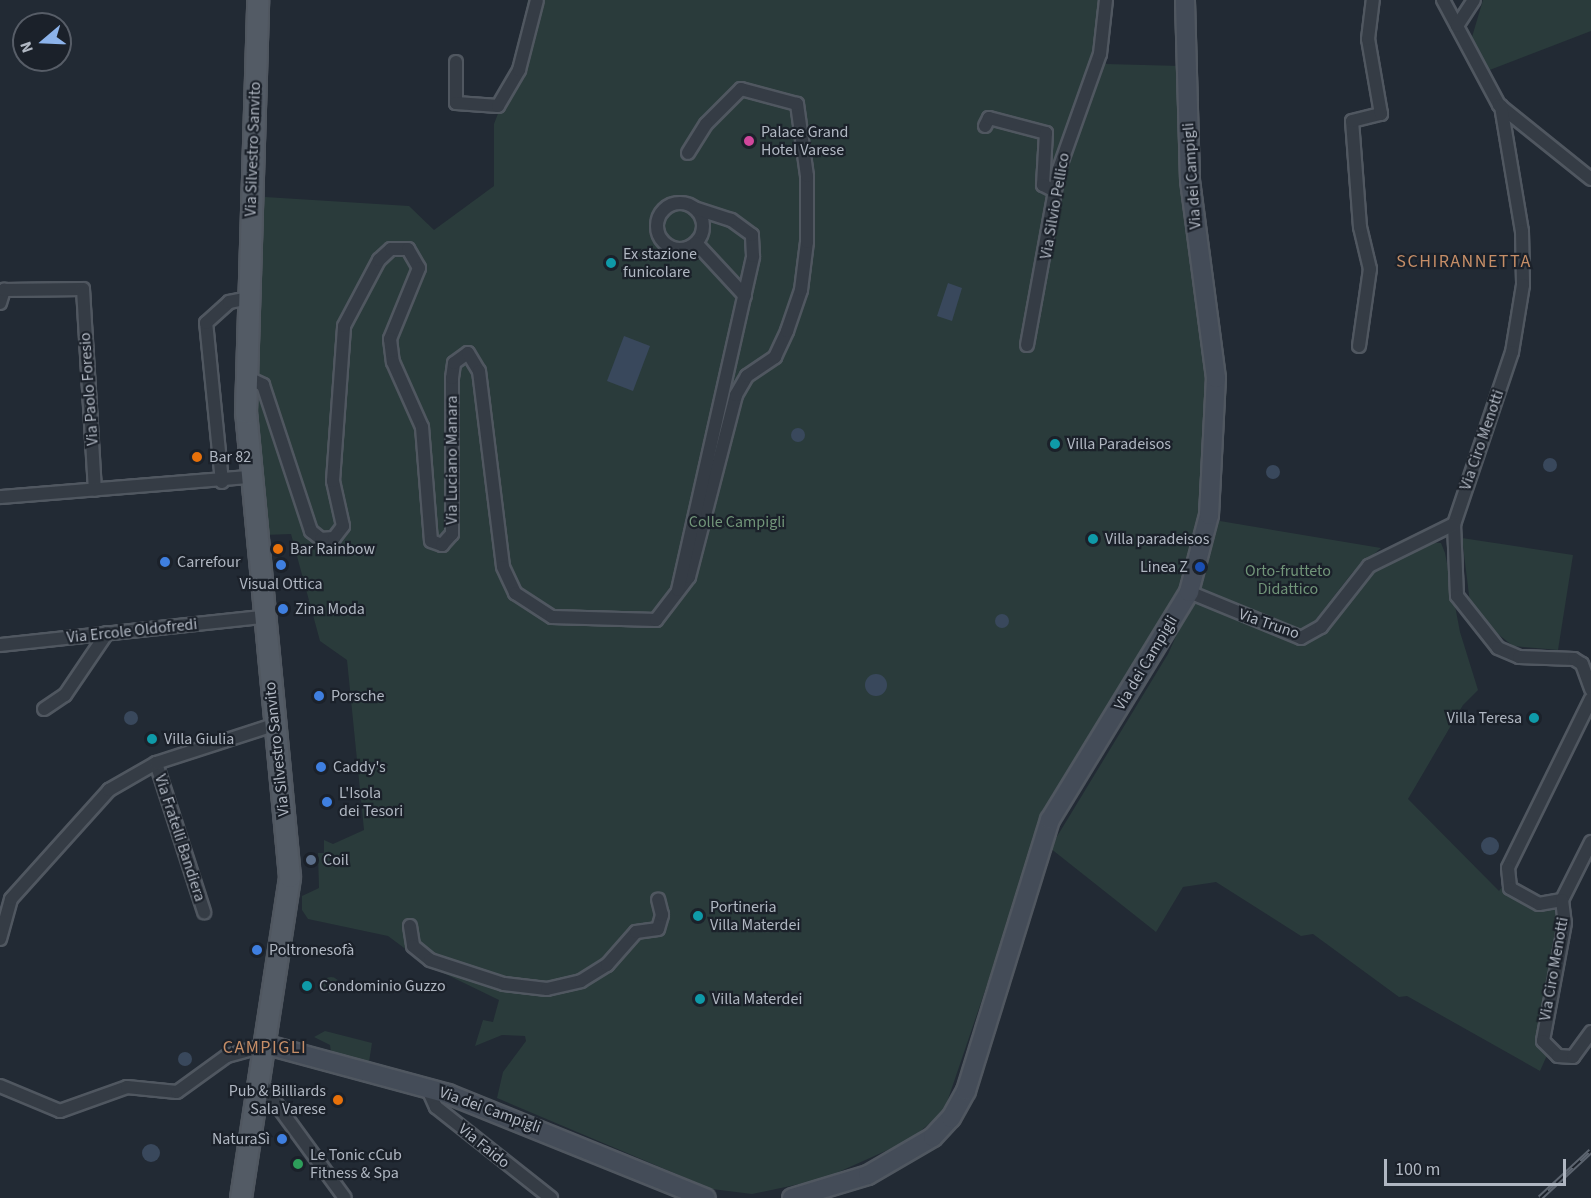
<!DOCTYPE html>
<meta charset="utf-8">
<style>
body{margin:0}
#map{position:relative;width:1591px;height:1198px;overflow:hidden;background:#222a34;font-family:"Source Sans 3",sans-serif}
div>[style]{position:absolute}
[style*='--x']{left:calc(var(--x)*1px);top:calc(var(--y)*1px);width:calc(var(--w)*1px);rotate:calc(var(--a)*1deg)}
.green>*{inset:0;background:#2a3b3b}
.round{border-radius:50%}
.water>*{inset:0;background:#39485c}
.roads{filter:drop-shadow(2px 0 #505760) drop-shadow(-2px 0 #505760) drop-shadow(0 2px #505760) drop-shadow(0 -2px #505760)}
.street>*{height:12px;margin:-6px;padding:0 6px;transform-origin:6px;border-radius:6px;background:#353c45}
.street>.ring{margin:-6px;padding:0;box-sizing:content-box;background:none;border:12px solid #353c45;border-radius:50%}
.secondary>*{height:18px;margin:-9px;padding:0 9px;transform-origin:9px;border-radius:9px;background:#444c58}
.primary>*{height:20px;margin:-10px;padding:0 10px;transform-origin:10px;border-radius:10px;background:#535b65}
.rail>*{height:6px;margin-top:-3px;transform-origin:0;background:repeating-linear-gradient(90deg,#1b212a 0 11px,#5c646f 0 22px);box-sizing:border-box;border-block:2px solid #5c646f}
.dots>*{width:16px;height:16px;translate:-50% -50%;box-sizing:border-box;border:3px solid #1b212a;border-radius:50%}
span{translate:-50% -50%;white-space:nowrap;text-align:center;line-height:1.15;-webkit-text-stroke:4.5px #1b212a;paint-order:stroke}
.poi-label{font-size:16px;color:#b0b7c2}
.left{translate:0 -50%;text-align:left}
.right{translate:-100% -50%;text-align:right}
.street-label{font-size:16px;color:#b0b7c2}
.park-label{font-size:16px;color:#719579}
.neighbourhood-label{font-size:18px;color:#c68e67;letter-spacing:1.5px}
.north{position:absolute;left:12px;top:12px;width:60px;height:60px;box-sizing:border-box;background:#1b212a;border:2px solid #575d67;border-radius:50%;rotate:251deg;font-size:16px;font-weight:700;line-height:24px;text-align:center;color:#b0b7c2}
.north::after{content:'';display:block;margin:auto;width:21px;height:27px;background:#8cb3eb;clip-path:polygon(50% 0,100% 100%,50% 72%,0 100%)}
.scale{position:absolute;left:1384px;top:1159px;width:182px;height:27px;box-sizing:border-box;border:3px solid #b0b7c2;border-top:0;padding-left:8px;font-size:18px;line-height:21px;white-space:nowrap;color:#b0b7c2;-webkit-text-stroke:4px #1b212a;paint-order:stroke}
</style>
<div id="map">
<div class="green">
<div style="clip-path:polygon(528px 0,1102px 0,1106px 64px,1181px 66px,1180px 177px,1206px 331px,1210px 471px,1184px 595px,1051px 797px,944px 1111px,910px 1140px,823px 1179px,752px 1194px,712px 1189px,497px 1098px,503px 1072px,526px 1041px,525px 1036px,502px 1035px,475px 1046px,483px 1020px,493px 1022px,499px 1000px,427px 965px,388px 936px,308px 919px,302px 910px,302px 896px,319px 888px,318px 853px,324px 853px,324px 840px,333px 844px,364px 830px,347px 660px,320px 641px,291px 534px,264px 535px,250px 429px,258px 202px,265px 197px,409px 206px,434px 230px,494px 186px,494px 124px,515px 69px)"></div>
<div style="clip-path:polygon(1483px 0,1591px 0,1591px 31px,1487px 71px,1472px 37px)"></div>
<div style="clip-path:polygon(1214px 520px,1381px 548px,1352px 573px,1310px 627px,1298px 633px,1193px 594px)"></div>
<div style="clip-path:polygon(1462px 538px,1573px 555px,1558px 650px,1513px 646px,1489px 627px,1470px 603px)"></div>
<div style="clip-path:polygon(1427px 542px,1441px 543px,1445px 553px,1460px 632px,1478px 690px,1463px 705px,1408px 799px,1499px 891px,1507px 881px,1539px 904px,1562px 900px,1566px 911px,1542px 1033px,1548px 1053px,1540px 1071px,1407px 996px,1399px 997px,1313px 934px,1301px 936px,1216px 882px,1183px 887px,1156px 932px,1050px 848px,1168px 654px,1193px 599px,1304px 642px,1323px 633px,1378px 566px)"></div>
<div class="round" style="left:323px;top:977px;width:16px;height:16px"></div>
<div style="clip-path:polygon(325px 1031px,372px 1043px,369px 1062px,331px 1052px,330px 1045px,314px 1037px)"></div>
</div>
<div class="water">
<div style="clip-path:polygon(948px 283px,962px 288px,952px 321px,937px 316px)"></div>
<div style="clip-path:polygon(624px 336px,650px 346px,633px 391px,607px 381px)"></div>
<div class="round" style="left:791px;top:428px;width:14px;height:14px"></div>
<div class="round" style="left:1543px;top:458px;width:14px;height:14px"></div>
<div class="round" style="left:1266px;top:465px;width:14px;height:14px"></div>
<div class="round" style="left:995px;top:614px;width:14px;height:14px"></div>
<div class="round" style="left:865px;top:674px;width:22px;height:22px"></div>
<div class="round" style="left:124px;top:711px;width:14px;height:14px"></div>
<div class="round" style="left:1481px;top:837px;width:18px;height:18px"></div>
<div class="round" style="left:178px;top:1052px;width:14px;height:14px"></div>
<div class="round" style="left:142px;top:1144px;width:18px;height:18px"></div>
</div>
<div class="roads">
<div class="street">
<div style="--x:1443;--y:0;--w:119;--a:61.9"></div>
<div style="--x:1499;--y:105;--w:118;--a:38.8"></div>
<div style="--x:1457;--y:26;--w:31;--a:-57"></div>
<div style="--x:456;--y:62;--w:41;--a:90"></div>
<div style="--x:456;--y:103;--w:42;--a:4.1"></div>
<div style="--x:498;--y:106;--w:42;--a:-59.7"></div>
<div style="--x:519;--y:70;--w:72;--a:-75.6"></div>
<div style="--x:1501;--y:106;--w:127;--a:80.5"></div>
<div style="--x:1522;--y:231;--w:54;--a:88.9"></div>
<div style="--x:1523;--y:285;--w:68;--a:99.3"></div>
<div style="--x:1512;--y:352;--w:182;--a:108.6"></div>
<div style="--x:1454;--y:524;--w:72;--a:87.6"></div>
<div style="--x:1457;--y:596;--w:66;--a:51.7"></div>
<div style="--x:1498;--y:648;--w:23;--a:23"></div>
<div style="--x:1519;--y:657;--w:55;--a:2.1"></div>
<div style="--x:1574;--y:659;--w:9;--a:32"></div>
<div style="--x:1582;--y:664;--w:27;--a:70"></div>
<div style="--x:985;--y:126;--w:9;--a:-63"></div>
<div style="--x:989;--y:118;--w:59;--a:14.7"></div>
<div style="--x:1046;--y:133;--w:52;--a:93.3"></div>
<div style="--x:1043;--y:185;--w:13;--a:27"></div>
<div class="ring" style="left:657px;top:203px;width:34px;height:34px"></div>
<div style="--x:696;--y:243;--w:72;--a:47.2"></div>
<div style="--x:0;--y:303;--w:14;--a:-73"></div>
<div style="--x:4;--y:290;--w:79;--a:-0.7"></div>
<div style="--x:83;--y:289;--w:201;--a:86.6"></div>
<div style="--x:1027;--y:345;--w:179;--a:-79.7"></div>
<div style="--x:1059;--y:169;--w:122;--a:-70.4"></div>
<div style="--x:1100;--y:54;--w:54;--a:-83.7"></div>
<div style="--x:1359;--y:346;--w:78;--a:-81.9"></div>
<div style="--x:1370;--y:269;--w:43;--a:-103.4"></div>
<div style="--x:1360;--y:227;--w:106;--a:-94.3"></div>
<div style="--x:1352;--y:121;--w:30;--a:-14"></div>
<div style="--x:1381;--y:114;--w:76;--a:-99.8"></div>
<div style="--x:1368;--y:39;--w:39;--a:-83"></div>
<div style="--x:246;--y:377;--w:19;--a:25"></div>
<div style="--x:263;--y:385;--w:154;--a:71.8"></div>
<div style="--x:311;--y:531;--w:13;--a:39"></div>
<div style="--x:321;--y:539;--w:13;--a:-4"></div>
<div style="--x:334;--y:538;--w:15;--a:-53"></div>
<div style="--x:343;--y:526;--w:46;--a:-102.5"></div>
<div style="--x:333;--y:481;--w:155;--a:-85.9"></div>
<div style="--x:344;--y:326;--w:75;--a:-62.1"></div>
<div style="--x:379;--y:260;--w:16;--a:-43"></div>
<div style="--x:391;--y:249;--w:17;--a:0"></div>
<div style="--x:408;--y:249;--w:22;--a:60"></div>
<div style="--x:419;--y:268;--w:77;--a:112.2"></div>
<div style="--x:390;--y:339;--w:23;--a:83"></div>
<div style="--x:393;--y:362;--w:71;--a:66"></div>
<div style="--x:422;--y:427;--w:114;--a:85.5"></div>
<div style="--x:431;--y:541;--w:12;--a:20"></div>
<div style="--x:442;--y:545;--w:15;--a:-48"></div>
<div style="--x:452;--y:534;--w:156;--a:-90"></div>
<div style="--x:452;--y:378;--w:15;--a:-82"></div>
<div style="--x:454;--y:363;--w:17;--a:-36"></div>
<div style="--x:468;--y:353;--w:21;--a:59"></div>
<div style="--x:479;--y:371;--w:197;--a:83"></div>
<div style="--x:503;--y:567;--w:29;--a:65"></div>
<div style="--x:515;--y:593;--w:44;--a:33"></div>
<div style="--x:552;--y:617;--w:104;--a:1.7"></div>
<div style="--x:656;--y:620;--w:54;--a:-52.5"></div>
<div style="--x:689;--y:577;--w:188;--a:-75.5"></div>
<div style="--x:736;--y:395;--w:22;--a:-60"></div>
<div style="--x:747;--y:376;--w:34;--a:-34"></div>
<div style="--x:775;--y:357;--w:29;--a:-65"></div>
<div style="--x:787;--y:331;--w:43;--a:-71.1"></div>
<div style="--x:801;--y:290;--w:48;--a:-82.9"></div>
<div style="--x:807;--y:242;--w:66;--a:-90"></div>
<div style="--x:807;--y:176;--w:73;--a:-97.9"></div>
<div style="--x:797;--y:104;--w:58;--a:-165"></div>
<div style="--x:741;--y:89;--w:49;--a:135"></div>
<div style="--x:706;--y:124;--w:34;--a:122"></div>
<div style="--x:222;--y:482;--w:160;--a:-95.7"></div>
<div style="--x:206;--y:323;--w:31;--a:-42"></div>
<div style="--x:229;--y:302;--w:20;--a:-11"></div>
<div style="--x:0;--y:497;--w:249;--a:-4.6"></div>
<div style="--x:678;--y:590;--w:342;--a:-77.3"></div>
<div style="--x:753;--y:256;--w:21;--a:-93"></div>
<div style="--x:752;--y:235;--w:26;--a:-144"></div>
<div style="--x:731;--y:220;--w:38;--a:-162"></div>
<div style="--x:1189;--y:592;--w:121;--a:22.3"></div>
<div style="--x:1301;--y:638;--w:23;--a:-29"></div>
<div style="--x:1321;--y:627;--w:78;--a:-51.8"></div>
<div style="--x:1369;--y:566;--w:95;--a:-26.3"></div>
<div style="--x:0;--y:645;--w:264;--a:-6.1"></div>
<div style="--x:1591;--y:699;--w:188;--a:116.2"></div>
<div style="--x:1508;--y:868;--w:20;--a:84"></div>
<div style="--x:1510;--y:888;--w:33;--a:29"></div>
<div style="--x:1539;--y:904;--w:23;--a:-10"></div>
<div style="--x:1562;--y:900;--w:65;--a:-63.4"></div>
<div style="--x:44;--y:709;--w:25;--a:-34"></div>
<div style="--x:65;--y:695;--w:75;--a:-55.9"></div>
<div style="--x:156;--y:763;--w:157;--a:72.1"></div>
<div style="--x:1562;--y:900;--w:23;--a:83"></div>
<div style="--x:1565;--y:923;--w:120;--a:100.6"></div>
<div style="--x:1543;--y:1041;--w:21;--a:45"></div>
<div style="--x:1558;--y:1056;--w:15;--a:4"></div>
<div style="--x:1573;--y:1057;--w:31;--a:-54"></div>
<div style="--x:410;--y:926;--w:20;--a:81"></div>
<div style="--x:413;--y:946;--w:22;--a:39"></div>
<div style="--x:430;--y:960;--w:78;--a:18"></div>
<div style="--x:504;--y:984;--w:43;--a:6.6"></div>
<div style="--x:547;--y:989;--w:35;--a:-13"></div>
<div style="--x:581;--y:981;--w:31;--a:-32"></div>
<div style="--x:607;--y:965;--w:44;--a:-48.7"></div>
<div style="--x:636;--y:932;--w:22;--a:-8"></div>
<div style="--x:658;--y:929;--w:15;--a:-74"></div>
<div style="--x:662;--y:915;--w:16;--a:-104"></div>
<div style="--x:0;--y:939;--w:41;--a:-74.6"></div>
<div style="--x:11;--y:899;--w:147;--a:-48"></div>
<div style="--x:109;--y:790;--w:54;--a:-29.9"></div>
<div style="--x:156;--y:763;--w:124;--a:-17.9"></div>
<div style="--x:261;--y:1083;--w:142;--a:53.9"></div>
<div style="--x:0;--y:1086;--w:65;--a:22.6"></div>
<div style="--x:60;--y:1111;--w:71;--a:-19.7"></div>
<div style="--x:127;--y:1087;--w:50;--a:5.7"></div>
<div style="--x:177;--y:1092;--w:62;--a:-35.8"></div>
<div style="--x:227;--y:1056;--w:41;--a:-15.4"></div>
<div style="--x:427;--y:1087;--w:22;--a:66"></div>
<div style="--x:436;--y:1107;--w:147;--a:38.4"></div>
</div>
<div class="secondary">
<div style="--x:267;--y:1045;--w:188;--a:15.1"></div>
<div style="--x:448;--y:1094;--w:278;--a:22"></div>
<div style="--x:792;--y:1198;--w:79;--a:-16.8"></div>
<div style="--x:868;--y:1175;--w:75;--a:-30.3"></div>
<div style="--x:933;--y:1137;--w:26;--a:-47"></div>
<div style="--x:951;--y:1118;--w:31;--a:-61"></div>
<div style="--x:966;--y:1091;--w:284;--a:-72.8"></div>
<div style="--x:1050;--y:820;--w:267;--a:-58.6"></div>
<div style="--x:1189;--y:592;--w:80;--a:-75.4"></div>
<div style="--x:1209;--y:515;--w:137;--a:-87.1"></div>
<div style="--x:1216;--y:378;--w:200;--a:-97.5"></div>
<div style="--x:1190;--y:180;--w:180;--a:-91.6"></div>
</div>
<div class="primary">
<div style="--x:241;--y:1198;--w:325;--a:-81.3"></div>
<div style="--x:290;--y:877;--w:466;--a:-95.4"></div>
<div style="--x:246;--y:413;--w:413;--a:-88.3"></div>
</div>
</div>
<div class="rail">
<div style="--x:1540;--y:1198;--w:69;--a:-42.7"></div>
</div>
<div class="dots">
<div style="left:749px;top:141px;background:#d1479c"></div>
<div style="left:611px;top:263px;background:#0f9aa8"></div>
<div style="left:1055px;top:444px;background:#0f9aa8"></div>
<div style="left:197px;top:457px;background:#e8710a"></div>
<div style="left:1093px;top:539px;background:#0f9aa8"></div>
<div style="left:278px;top:549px;background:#e8710a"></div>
<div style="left:165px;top:562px;background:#3f7fe0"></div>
<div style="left:281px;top:565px;background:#3f7fe0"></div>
<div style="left:1200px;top:567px;background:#1a4fb4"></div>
<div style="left:283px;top:609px;background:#3f7fe0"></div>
<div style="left:319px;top:696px;background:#3f7fe0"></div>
<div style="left:1534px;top:718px;background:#0f9aa8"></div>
<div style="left:152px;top:739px;background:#0f9aa8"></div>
<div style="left:321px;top:767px;background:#3f7fe0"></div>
<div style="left:327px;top:802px;background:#3f7fe0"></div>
<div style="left:311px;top:860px;background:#5c6f8a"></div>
<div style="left:698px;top:916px;background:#0f9aa8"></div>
<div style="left:257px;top:950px;background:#3f7fe0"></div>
<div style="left:307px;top:986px;background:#0f9aa8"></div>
<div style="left:700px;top:999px;background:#0f9aa8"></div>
<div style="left:338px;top:1100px;background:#e8710a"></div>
<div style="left:282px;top:1139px;background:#3f7fe0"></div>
<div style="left:298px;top:1164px;background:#2e9e5b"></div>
</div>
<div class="poi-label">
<span class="left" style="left:761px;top:141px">Palace Grand<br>Hotel Varese</span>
<span class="left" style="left:623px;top:263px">Ex stazione<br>funicolare</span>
<span class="left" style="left:1067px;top:444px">Villa Paradeisos</span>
<span class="left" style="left:209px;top:457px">Bar 82</span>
<span class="left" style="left:1105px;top:539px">Villa paradeisos</span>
<span class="left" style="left:290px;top:549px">Bar Rainbow</span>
<span class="left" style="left:177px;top:562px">Carrefour</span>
<span class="right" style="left:1188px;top:567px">Linea Z</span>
<span style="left:281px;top:584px">Visual Ottica</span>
<span class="left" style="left:295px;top:609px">Zina Moda</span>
<span class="left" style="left:331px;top:696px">Porsche</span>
<span class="right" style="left:1522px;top:718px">Villa Teresa</span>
<span class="left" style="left:164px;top:739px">Villa Giulia</span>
<span class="left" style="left:333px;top:767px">Caddy's</span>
<span class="left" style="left:339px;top:802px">L'Isola<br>dei Tesori</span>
<span class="left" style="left:323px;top:860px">Coil</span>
<span class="left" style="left:710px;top:916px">Portineria<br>Villa Materdei</span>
<span class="left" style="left:269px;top:950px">Poltronesofà</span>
<span class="left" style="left:319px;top:986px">Condominio Guzzo</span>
<span class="left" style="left:712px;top:999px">Villa Materdei</span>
<span class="right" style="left:326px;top:1100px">Pub &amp; Billiards<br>Sala Varese</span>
<span class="right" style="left:270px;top:1139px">NaturaSì</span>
<span class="left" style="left:310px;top:1164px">Le Tonic cCub<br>Fitness &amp; Spa</span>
</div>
<div class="street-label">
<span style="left:253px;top:149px;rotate:-88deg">Via Silvestro Sanvito</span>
<span style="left:1192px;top:176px;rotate:-94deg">Via dei Campigli</span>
<span style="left:1055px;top:206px;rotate:-80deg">Via Silvio Pellico</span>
<span style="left:89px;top:389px;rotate:-94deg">Via Paolo Foresio</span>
<span style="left:1482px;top:440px;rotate:-71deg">Via Ciro Menotti</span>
<span style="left:452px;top:460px;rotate:-90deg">Via Luciano Manara</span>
<span style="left:1269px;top:624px;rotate:19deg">Via Truno</span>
<span style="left:132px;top:631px;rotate:-6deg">Via Ercole Oldofredi</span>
<span style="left:1146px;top:663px;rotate:-59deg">Via dei Campigli</span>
<span style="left:277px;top:749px;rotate:-96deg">Via Silvestro Sanvito</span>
<span style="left:180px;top:838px;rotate:72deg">Via Fratelli Bandiera</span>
<span style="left:1554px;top:969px;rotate:-80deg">Via Ciro Menotti</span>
<span style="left:490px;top:1110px;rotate:20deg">Via dei Campigli</span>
<span style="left:484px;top:1146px;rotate:39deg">Via Faido</span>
</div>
<div class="park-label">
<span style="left:737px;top:522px">Colle Campigli</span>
<span style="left:1288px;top:580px">Orto-frutteto<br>Didattico</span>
</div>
<div class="neighbourhood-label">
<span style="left:1464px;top:262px">SCHIRANNETTA</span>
<span style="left:265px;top:1048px">CAMPIGLI</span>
</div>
<div class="north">N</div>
<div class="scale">100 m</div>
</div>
